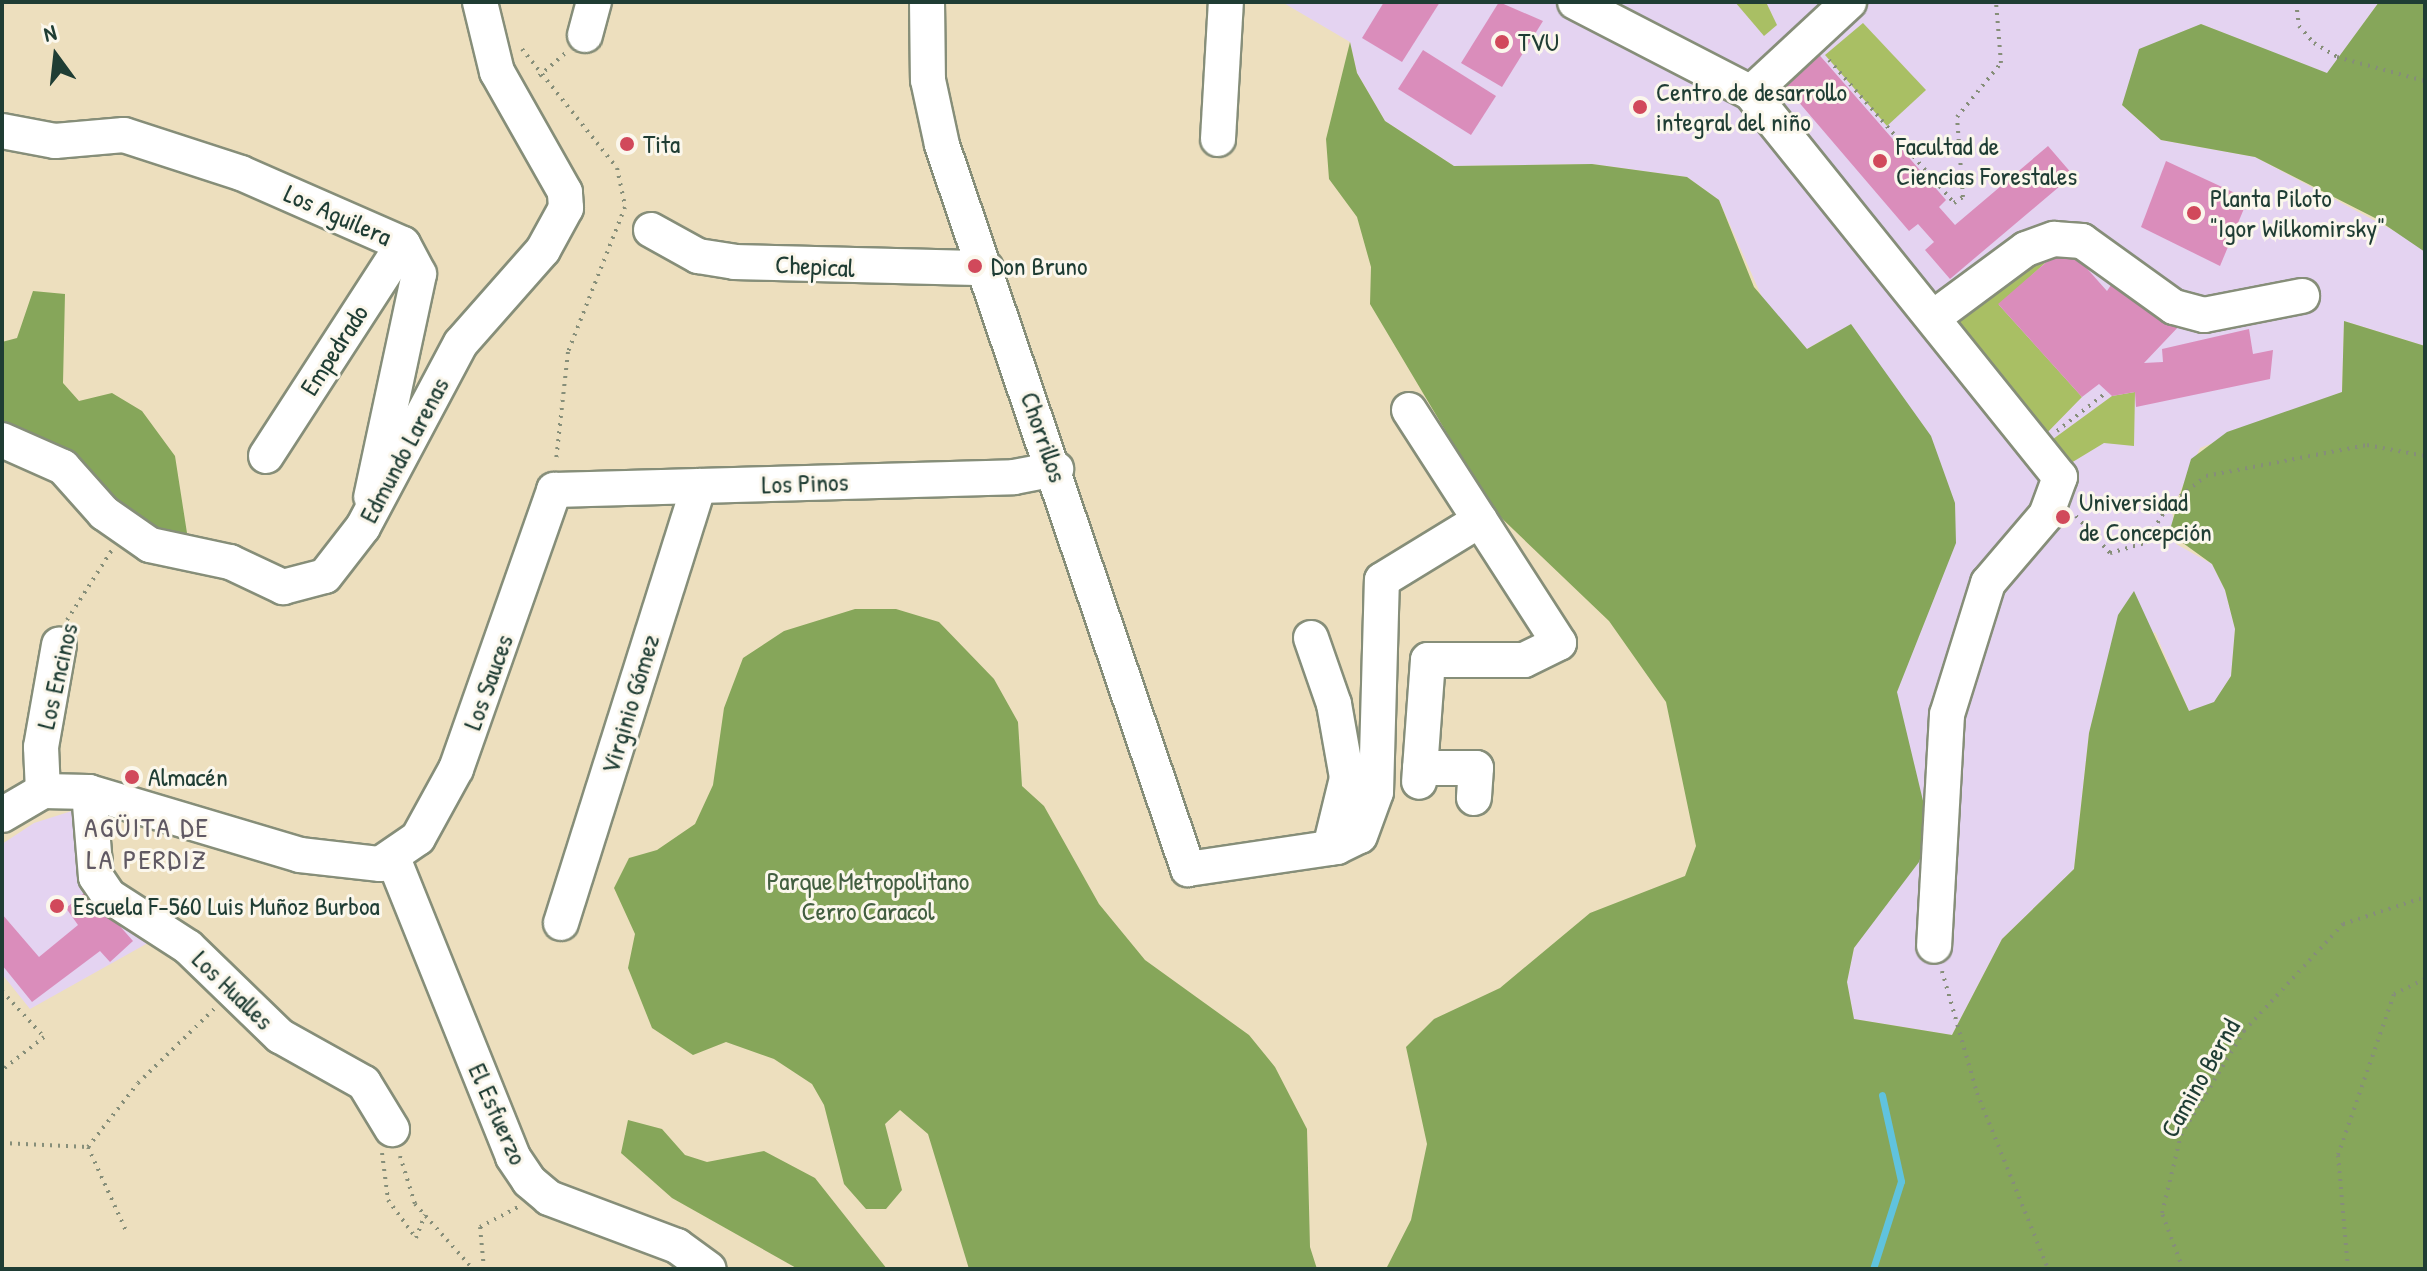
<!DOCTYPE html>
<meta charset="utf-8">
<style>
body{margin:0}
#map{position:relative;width:2427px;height:1271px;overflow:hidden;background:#eddfbe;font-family:"Patrick Hand",sans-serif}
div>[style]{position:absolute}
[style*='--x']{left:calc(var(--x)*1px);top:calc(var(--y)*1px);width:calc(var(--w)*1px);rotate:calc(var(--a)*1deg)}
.built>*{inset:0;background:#e4d3f1}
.green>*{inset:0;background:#a9bf64}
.forest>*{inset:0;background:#86a65a}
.stream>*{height:7px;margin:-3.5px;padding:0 3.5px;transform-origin:3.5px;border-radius:3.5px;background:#60c3de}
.building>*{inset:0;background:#da8dbb}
.path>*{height:4px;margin-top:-2px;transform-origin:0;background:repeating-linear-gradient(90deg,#868e79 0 2px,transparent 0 8px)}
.roads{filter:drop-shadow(2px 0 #868e79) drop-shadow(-2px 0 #868e79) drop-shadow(0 2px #868e79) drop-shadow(0 -2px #868e79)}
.minor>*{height:34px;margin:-17px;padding:0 17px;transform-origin:17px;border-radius:17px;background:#fff}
.dots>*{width:22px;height:22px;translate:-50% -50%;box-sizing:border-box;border:4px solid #fbf7ec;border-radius:50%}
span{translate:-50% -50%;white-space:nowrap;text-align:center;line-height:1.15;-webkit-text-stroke:6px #fbf7ec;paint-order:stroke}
.poi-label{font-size:26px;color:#1f3d34}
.left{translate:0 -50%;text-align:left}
.street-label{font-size:26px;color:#1f3d34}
.park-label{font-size:26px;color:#425e40}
.neighbourhood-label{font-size:28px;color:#605963;letter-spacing:2px}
.frame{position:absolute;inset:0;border:4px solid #1f3d34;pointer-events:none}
.north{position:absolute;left:16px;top:16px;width:80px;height:80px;-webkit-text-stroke:6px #fbf7ec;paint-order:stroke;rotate:345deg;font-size:22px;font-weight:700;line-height:32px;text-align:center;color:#1f3d34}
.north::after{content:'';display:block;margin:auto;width:28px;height:36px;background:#1f3d34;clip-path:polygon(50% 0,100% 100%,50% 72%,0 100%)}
</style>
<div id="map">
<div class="built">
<div style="clip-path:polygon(1282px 2px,2379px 2px,2327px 74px,2201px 24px,2122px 105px,2161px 140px,2255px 157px,2417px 243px,2425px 252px,2425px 346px,2344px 321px,2342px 392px,2200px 448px,2172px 510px,2176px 544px,2212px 564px,2225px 590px,2235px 629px,2231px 676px,2214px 703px,2189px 711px,2155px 632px,2107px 665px,2089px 733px,2074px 869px,2002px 939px,1952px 1035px,1854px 1019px,1847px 982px,1854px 948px,1879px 909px,1897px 692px,1905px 663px,1832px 334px,1807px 349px,1765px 304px,1719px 200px,1687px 177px,1592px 164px,1454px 166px,1385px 121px,1357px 73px,1350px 42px)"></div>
<div style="clip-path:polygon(75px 810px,86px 869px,155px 939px,30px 1009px,2px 974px,2px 844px,34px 823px)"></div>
</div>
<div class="green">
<div style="clip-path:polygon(1735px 2px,1766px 2px,1777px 25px,1764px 36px)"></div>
<div style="clip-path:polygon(1863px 23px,1926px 90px,1887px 126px,1825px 55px)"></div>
<div style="clip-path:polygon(2048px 246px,2055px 254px,1999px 305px,2082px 397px,2042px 438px,1947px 323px)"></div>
<div style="clip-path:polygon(2135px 392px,2134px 446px,2104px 443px,2071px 463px,2049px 442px,2112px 396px)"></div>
</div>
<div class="forest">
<div style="clip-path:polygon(2379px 2px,2425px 2px,2425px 252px,2375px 218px,2255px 157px,2161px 140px,2122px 105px,2139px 49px,2201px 24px,2327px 73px)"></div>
<div style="clip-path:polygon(1350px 42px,1357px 73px,1385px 121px,1454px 166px,1592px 164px,1687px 177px,1719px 200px,1754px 287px,1807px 349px,1851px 324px,1931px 436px,1955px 503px,1956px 543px,1897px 692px,1930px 830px,1919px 862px,1854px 948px,1847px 982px,1854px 1019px,1952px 1035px,2002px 939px,2074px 869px,2089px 733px,2118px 615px,2134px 591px,2189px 711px,2214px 702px,2231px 676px,2235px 629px,2225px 590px,2212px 564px,2169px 533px,2191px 459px,2227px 432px,2342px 392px,2344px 321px,2425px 346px,2425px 1269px,1386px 1269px,1411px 1220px,1427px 1144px,1406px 1047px,1434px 1019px,1500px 988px,1590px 913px,1685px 876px,1696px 846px,1666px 702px,1609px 621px,1492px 509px,1370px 304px,1371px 267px,1357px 217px,1329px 179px,1326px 139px)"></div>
<div style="clip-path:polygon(33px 291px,65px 294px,63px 383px,79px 401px,112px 393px,142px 411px,175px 456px,187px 533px,171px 563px,83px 489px,12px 459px,2px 462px,2px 342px,17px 338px)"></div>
<div style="clip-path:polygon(855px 609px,896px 609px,939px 622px,994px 679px,1018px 722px,1022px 786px,1044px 806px,1099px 904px,1145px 960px,1249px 1035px,1275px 1067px,1307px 1129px,1310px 1247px,1317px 1269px,969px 1269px,928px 1134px,900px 1110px,885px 1124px,902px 1190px,886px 1209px,866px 1209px,844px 1184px,824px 1105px,812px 1084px,774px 1059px,726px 1042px,693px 1055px,652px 1028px,628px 968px,635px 934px,614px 888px,629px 858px,657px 850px,695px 824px,713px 785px,724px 708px,743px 658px,784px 631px)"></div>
<div style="clip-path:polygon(628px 1120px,662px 1129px,685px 1155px,707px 1162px,764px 1151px,815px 1178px,887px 1269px,798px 1269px,672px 1198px,621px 1153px)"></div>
</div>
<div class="stream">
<div style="--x:1873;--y:1269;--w:92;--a:-72.3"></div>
<div style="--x:1901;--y:1181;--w:88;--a:-102.5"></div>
</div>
<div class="building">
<div style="clip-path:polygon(1384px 2px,1440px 2px,1402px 62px,1362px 38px)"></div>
<div style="clip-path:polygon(1499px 2px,1543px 21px,1502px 87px,1461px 63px)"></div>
<div style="clip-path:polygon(1423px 50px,1496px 96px,1471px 135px,1398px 89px)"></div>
<div style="clip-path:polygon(1815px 50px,1946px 200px,1939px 207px,1955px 225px,2048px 146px,2073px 175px,1950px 279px,1925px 250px,1934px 242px,1918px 224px,1909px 231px,1779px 79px)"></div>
<div style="clip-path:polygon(2166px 161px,2248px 199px,2220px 266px,2141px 227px)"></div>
<div style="clip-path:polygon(2066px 245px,2107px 291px,2115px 279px,2181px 324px,2144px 363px,2163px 362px,2162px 349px,2249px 329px,2253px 354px,2273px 350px,2270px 379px,2136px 407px,2135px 392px,2112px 396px,2099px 384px,2082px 397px,1998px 304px)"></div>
<div style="clip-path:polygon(88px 890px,133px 941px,110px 962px,100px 951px,32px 1002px,2px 965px,2px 914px,39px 957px,78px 925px,66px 908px)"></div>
</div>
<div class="path">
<div style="--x:2296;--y:2;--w:24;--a:83"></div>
<div style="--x:2299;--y:26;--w:23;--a:49"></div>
<div style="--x:2314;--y:43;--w:27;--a:31"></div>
<div style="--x:2337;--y:57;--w:91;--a:15.3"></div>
<div style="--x:522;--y:49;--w:152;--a:51.4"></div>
<div style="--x:617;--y:168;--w:40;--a:78"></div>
<div style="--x:625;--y:207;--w:156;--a:111.5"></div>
<div style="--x:568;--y:352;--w:110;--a:96.3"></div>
<div style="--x:1829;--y:60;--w:190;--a:48.8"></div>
<div style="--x:1954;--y:203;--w:11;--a:-34"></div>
<div style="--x:1963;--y:197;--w:80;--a:-94.3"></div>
<div style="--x:1957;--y:117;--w:70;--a:-50.8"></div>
<div style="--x:2001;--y:63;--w:61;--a:-94.7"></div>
<div style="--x:539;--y:76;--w:35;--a:-41"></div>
<div style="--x:2057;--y:431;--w:63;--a:-38"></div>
<div style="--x:2076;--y:516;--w:50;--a:47.4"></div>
<div style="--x:2110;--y:553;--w:36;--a:-16"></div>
<div style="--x:2145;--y:543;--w:44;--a:-58.1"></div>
<div style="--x:2168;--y:506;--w:48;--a:-38.3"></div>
<div style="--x:2206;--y:476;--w:164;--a:-10.9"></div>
<div style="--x:2367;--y:445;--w:59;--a:10.7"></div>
<div style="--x:67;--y:620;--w:83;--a:-57.3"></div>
<div style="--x:1942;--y:971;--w:127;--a:74"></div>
<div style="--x:1977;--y:1093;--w:190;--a:68"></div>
<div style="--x:2;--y:991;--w:62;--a:47.6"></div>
<div style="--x:44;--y:1037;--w:53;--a:141.8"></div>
<div style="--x:2;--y:1143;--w:86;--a:2.7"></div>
<div style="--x:88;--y:1147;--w:81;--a:-52"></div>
<div style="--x:138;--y:1083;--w:106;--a:-44.2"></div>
<div style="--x:88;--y:1147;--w:94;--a:65.6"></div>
<div style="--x:382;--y:1153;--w:47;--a:82.7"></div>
<div style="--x:388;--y:1200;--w:47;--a:53.6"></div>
<div style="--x:416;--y:1238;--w:25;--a:-69"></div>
<div style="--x:400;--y:1156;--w:50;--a:72.6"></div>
<div style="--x:415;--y:1204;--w:87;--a:48.3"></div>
<div style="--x:484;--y:1269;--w:42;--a:-95.4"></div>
<div style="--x:480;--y:1227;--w:43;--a:-27.8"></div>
<div style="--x:2183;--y:1269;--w:60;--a:-110.6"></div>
<div style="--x:2162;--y:1213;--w:80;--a:-76.3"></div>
<div style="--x:2181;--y:1135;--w:122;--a:-58.8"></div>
<div style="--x:2244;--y:1031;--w:146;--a:-47.2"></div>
<div style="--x:2343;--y:924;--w:86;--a:-18.2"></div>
<div style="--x:2348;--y:1269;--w:114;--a:-95"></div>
<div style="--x:2338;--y:1155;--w:170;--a:-70.8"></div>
<div style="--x:2394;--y:994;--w:34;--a:-26"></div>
</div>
<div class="roads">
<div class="minor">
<div style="--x:927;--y:2;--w:78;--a:89.3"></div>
<div style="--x:928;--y:80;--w:66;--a:77.8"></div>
<div style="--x:942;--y:145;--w:765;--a:71.23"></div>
<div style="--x:1188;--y:869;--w:151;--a:-8.4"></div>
<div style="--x:1337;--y:847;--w:25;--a:-26"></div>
<div style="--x:1360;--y:836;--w:47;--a:-70"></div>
<div style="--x:1376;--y:792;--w:212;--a:-88.4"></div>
<div style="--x:1382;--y:580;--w:115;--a:-31.5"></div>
<div style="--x:1575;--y:2;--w:198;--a:27.3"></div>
<div style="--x:1751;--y:93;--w:493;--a:51.2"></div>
<div style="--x:2060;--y:477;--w:40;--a:110.2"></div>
<div style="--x:2046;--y:515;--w:89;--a:130.5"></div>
<div style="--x:1988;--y:583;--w:138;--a:107.3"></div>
<div style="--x:1947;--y:715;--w:231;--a:93.2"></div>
<div style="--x:585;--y:35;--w:34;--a:-75"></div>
<div style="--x:1751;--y:93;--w:134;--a:-42.9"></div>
<div style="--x:2;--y:131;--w:54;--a:10.7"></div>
<div style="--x:55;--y:141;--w:69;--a:-5"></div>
<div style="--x:124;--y:135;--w:123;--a:18"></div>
<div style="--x:241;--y:173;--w:177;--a:23.7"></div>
<div style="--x:403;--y:244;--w:34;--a:62"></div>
<div style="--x:419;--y:274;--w:228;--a:102.1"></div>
<div style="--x:1218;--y:139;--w:137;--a:-86.7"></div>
<div style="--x:651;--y:230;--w:54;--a:29"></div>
<div style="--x:698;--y:256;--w:36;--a:9"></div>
<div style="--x:734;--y:262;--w:252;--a:1.4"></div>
<div style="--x:1934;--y:317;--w:114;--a:-36.5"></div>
<div style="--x:2026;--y:249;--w:30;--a:-20"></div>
<div style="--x:2054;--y:239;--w:28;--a:4"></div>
<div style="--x:2082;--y:241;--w:113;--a:35.7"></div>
<div style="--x:2174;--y:307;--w:31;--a:15"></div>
<div style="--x:2204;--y:315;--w:100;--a:-11"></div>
<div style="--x:1409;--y:410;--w:277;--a:57.2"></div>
<div style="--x:1559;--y:643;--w:39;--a:154"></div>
<div style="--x:1524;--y:660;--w:96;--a:180"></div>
<div style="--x:1428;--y:660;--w:122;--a:94.2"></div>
<div style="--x:2;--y:440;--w:67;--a:23.9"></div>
<div style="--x:63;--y:467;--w:62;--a:48.3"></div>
<div style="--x:104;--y:513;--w:56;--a:34.8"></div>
<div style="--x:150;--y:545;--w:82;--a:12"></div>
<div style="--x:230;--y:562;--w:59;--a:25.3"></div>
<div style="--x:283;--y:587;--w:43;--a:-14.7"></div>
<div style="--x:325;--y:576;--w:62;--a:-52.2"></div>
<div style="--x:363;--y:527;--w:208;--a:-62"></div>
<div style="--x:461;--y:343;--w:124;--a:-48.6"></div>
<div style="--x:543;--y:250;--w:48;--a:-61.3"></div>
<div style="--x:566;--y:208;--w:16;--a:-94"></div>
<div style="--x:565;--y:192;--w:138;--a:-119.5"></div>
<div style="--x:497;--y:72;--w:72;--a:-103.7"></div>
<div style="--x:266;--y:456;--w:252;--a:-57.1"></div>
<div style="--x:1311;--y:638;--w:70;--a:70.8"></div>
<div style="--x:1334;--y:704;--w:75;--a:80"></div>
<div style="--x:1347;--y:778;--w:72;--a:103.7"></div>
<div style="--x:1420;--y:768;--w:56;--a:0"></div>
<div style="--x:1476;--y:768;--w:30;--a:94"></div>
<div style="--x:43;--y:791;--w:44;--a:-92.6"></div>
<div style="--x:41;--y:747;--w:104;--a:-80"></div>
<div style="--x:89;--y:792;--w:85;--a:85.3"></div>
<div style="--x:96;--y:877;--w:23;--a:56"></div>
<div style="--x:109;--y:896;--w:94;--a:32.8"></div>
<div style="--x:188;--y:947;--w:128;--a:44.1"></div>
<div style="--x:280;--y:1036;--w:96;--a:29.2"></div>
<div style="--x:364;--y:1083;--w:54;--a:58.7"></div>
<div style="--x:2;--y:815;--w:48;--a:-30.3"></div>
<div style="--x:43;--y:791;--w:46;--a:1.2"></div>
<div style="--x:89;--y:792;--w:220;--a:16.6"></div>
<div style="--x:300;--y:855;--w:81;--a:6.4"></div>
<div style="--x:380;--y:864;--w:46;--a:-34.4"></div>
<div style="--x:418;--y:838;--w:79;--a:-61.2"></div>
<div style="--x:456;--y:769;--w:296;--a:-70.6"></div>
<div style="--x:554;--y:490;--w:460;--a:-1.6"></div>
<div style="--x:1014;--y:477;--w:43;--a:-10.8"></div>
<div style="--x:393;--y:858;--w:322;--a:68.1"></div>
<div style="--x:513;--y:1157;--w:29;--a:56"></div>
<div style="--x:529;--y:1181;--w:26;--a:40"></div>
<div style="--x:549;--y:1198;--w:137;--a:20.6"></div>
<div style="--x:677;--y:1246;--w:39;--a:36"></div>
<div style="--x:561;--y:923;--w:458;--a:-72.5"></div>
</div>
</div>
<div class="dots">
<div style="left:1502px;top:42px;background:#d1495b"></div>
<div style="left:1640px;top:107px;background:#d1495b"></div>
<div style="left:627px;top:144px;background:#d1495b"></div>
<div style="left:1880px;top:161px;background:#d1495b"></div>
<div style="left:2194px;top:213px;background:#d1495b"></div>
<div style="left:975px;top:266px;background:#d1495b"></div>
<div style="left:2063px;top:517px;background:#d1495b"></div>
<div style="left:132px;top:777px;background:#d1495b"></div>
<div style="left:57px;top:906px;background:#d1495b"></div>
</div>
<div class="poi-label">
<span class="left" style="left:1518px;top:42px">TVU</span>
<span class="left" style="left:1656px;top:107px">Centro de desarrollo<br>integral del niño</span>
<span class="left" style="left:643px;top:144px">Tita</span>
<span class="left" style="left:1896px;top:161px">Facultad de<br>Ciencias Forestales</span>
<span class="left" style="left:2210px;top:213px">Planta Piloto<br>"Igor Wilkomirsky"</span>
<span class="left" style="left:991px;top:266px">Don Bruno</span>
<span class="left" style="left:2079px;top:517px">Universidad<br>de Concepción</span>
<span class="left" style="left:148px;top:777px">Almacén</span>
<span class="left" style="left:73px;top:906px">Escuela F-560 Luis Muñoz Burboa</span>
</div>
<div class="street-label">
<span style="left:338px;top:215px;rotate:24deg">Los Aguilera</span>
<span style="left:815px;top:266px;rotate:3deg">Chepical</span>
<span style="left:334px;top:350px;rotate:-57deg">Empedrado</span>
<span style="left:1044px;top:437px;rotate:71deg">Chorrillos</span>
<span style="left:404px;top:450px;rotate:-62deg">Edmundo Larenas</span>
<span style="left:805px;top:483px;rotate:-2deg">Los Pinos</span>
<span style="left:57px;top:676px;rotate:-77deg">Los Encinos</span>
<span style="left:488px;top:682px;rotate:-70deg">Los Sauces</span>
<span style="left:630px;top:704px;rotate:-73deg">Virginio Gómez</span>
<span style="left:233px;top:990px;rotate:44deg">Los Hualles</span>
<span style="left:2200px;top:1078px;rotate:-60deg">Camino Bernd</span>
<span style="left:498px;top:1114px;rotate:66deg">El Esfuerzo</span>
</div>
<div class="park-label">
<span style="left:868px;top:896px">Parque Metropolitano<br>Cerro Caracol</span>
</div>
<div class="neighbourhood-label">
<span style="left:147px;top:843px">AGÜITA DE<br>LA PERDIZ</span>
</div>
<div class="frame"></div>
<div class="north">N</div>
</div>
